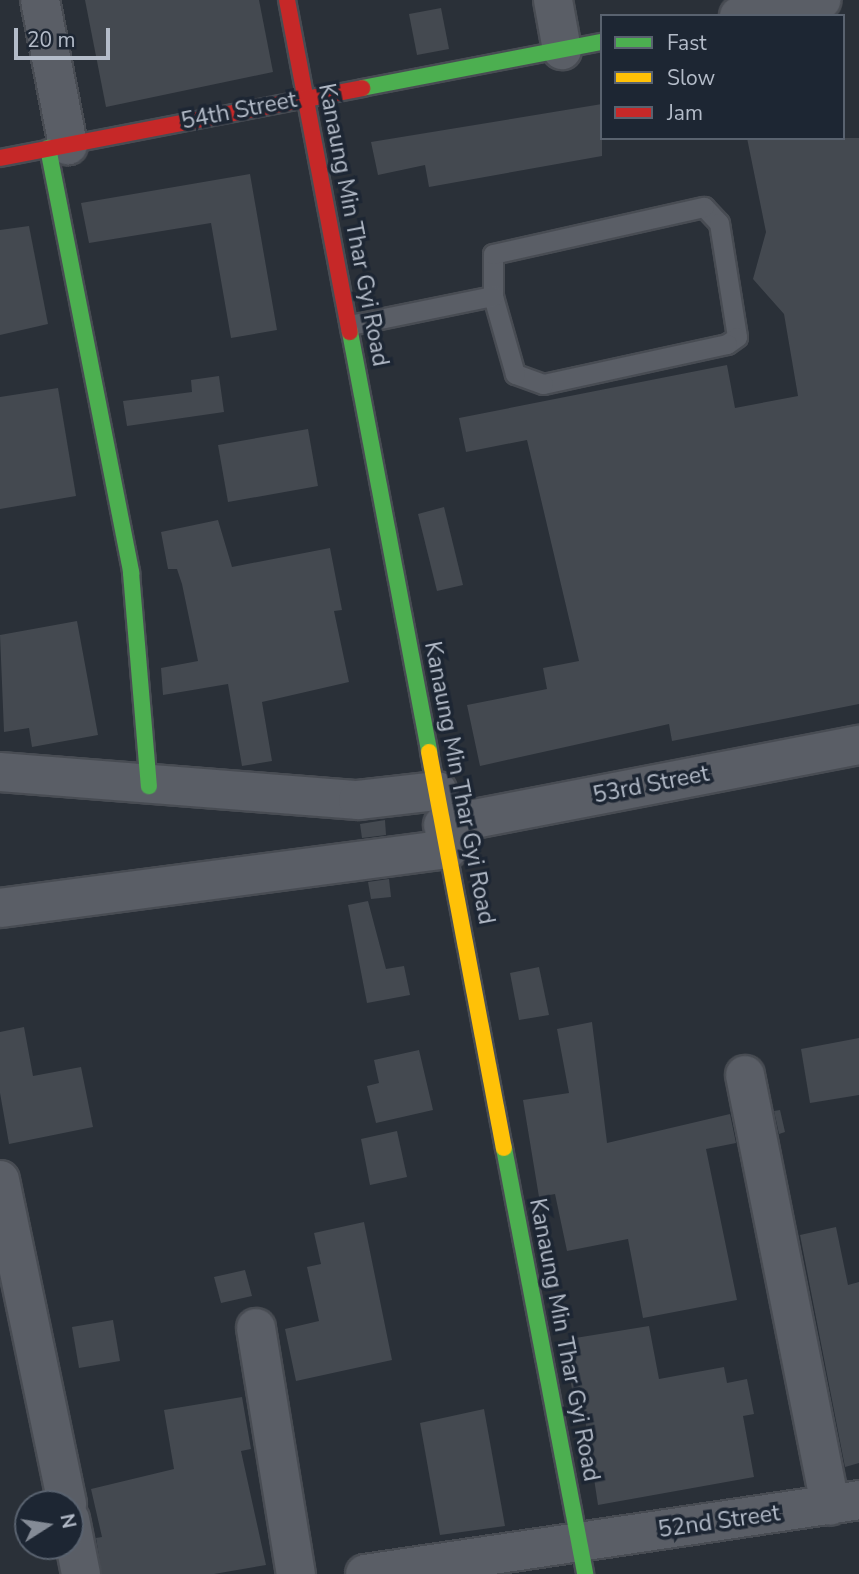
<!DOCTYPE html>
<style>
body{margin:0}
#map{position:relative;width:859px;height:1574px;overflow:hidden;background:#2a3038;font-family:"Nunito Sans",sans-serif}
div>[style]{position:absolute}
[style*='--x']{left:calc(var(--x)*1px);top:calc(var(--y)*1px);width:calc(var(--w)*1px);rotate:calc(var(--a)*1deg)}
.building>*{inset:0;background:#444950}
.roads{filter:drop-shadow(2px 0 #484c53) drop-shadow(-2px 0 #484c53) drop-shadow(0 2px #484c53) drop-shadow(0 -2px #484c53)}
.lane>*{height:19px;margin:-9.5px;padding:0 9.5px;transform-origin:9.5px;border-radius:9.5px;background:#5a5e66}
.street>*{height:38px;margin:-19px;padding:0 19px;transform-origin:19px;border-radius:19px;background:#5a5e66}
.fast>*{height:16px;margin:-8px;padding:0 8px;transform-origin:8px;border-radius:8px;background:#4caf50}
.slow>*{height:16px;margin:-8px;padding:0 8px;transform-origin:8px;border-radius:8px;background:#ffc107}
.jam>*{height:16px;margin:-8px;padding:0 8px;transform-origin:8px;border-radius:8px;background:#c62828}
span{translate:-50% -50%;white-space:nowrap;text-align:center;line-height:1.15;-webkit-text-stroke:7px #1d2633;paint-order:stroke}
.street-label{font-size:23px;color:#b4bcc9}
.legend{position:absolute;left:600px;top:14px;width:245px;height:126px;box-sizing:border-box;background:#1d2633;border:2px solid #59626f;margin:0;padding:9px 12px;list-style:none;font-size:21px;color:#b4bcc9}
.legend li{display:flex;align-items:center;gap:14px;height:35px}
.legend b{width:35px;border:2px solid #59626f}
.north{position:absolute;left:14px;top:1490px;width:70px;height:70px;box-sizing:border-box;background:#1d2633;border:2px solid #59626f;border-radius:50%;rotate:78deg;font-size:19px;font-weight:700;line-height:28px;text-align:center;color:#b4bcc9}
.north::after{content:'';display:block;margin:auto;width:24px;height:32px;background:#848b96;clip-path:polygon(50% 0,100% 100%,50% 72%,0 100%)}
.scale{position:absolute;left:14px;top:28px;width:96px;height:32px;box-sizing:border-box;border:4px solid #b4bcc9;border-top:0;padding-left:9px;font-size:21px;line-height:24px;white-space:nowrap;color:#b4bcc9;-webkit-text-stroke:5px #1d2633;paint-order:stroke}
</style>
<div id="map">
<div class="building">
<div style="clip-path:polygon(85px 0,259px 0,273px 72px,106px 107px)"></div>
<div style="clip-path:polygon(441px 8px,449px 49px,417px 55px,409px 14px)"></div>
<div style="clip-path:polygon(602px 104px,602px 156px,429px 187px,425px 165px,378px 175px,371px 142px)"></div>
<div style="clip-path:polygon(747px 138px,859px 138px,859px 704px,672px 741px,669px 724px,480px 766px,467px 705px,547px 689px,543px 668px,579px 661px,527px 440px,466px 452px,459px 418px,727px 365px,735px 408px,798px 396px,784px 314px,753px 279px,766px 232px)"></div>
<div style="clip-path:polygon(250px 174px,277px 330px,231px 338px,211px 223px,89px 243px,81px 203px)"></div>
<div style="clip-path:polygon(29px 226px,48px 324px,0 335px,0 230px)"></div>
<div style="clip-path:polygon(219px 376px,224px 412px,127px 426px,123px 401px,192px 392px,191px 380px)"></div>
<div style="clip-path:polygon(58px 388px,76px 496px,0 509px,0 397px)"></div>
<div style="clip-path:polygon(308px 429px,318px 486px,228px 502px,218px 445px)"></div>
<div style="clip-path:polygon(444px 507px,463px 585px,437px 591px,418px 514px)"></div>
<div style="clip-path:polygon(218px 520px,232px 567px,330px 548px,342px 610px,334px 611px,349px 682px,262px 702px,272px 761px,242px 766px,228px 684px,163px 695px,161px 668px,198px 661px,182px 584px,177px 569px,168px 569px,161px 532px)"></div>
<div style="clip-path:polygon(77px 621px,98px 735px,32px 747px,29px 728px,4px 732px,0 635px)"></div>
<div style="clip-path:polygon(385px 820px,386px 835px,362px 838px,360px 824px)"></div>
<div style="clip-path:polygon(389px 879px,391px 897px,371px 899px,368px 882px)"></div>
<div style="clip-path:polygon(368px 901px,386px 969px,404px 966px,410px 995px,367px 1003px,348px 905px)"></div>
<div style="clip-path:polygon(539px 967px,549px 1015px,519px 1020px,510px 973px)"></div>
<div style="clip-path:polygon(592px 1022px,607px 1143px,730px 1114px,736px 1143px,706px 1149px,737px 1300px,643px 1318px,628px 1239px,567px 1251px,555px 1194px,539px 1197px,523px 1100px,569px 1093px,557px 1029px)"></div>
<div style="clip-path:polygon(24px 1027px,33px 1076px,81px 1067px,93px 1127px,9px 1144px,0 1093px,0 1032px)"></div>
<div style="clip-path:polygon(859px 1038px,859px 1095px,810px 1103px,801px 1049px)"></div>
<div style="clip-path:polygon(419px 1050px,433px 1110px,376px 1123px,367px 1086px,379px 1083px,374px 1060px)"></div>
<div style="clip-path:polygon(780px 1110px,785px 1132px,779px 1134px,774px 1111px)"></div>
<div style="clip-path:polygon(397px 1131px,407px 1177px,370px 1185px,361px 1139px)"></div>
<div style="clip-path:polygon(364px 1222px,392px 1360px,296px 1381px,285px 1329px,319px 1321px,307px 1267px,321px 1264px,314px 1233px)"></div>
<div style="clip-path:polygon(836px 1227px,848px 1285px,859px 1282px,859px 1463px,845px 1467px,800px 1235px)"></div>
<div style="clip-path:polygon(245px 1270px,252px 1296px,221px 1303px,214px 1277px)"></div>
<div style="clip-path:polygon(113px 1320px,120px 1361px,79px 1368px,72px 1327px)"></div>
<div style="clip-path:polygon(649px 1326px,659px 1379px,724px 1367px,727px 1383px,747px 1379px,754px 1414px,743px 1416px,754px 1477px,598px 1505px,582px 1399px,574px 1400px,563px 1340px)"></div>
<div style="clip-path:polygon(242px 1397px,251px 1449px,241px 1451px,266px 1565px,214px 1574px,102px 1574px,96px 1538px,102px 1537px,91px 1489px,174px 1469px,164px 1410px)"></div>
<div style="clip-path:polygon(484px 1409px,505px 1526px,440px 1535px,420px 1423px)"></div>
</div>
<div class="roads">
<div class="lane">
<div style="--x:704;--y:207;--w:22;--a:47"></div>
<div style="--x:719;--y:223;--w:115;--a:81"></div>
<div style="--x:737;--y:337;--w:12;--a:145"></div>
<div style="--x:727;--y:344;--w:188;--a:167.7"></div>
<div style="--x:543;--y:384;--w:30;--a:-160"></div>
<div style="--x:515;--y:374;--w:81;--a:-105.8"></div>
<div style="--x:493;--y:296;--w:42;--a:-90"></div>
<div style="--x:493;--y:254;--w:216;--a:-12.6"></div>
<div style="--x:350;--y:325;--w:146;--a:-11.5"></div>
</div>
<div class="street">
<div style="--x:40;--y:0;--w:148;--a:79.1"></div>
<div style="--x:553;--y:0;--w:51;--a:79.8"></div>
<div style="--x:739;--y:16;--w:84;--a:-11"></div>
<div style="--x:0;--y:772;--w:359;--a:4.5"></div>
<div style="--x:358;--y:800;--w:80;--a:-6.5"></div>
<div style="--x:443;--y:825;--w:424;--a:-10.9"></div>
<div style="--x:0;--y:908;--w:452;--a:-7.5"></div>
<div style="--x:745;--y:1075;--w:439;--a:78.8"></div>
<div style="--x:0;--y:1180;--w:331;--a:78.3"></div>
<div style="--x:256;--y:1328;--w:249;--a:80.8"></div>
<div style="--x:70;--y:1519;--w:56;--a:78.7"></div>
<div style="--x:365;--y:1574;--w:500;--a:-8.5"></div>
</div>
<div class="fast">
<div style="--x:362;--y:88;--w:244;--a:-10.9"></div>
<div style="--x:48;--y:148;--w:433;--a:78.9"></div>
<div style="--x:131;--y:573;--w:214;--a:85.2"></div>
<div style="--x:350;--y:332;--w:427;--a:79.3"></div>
<div style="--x:504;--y:1148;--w:434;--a:79.2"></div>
</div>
<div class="slow">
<div style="--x:429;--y:752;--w:403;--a:79.3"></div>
</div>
<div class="jam">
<div style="--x:287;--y:0;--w:338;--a:79.3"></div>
<div style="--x:0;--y:158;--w:369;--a:-10.9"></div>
</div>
</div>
<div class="street-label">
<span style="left:239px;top:111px;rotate:-11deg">54th Street</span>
<span style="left:353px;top:225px;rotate:79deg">Kanaung Min Thar Gyi Road</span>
<span style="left:459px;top:783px;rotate:79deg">Kanaung Min Thar Gyi Road</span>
<span style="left:651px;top:785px;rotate:-11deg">53rd Street</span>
<span style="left:564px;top:1340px;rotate:79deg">Kanaung Min Thar Gyi Road</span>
<span style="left:719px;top:1522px;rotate:-8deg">52nd Street</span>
</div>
<ul class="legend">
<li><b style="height:9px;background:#4caf50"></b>Fast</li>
<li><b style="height:9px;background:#ffc107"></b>Slow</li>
<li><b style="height:9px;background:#c62828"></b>Jam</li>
</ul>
<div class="north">N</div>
<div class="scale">20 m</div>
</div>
